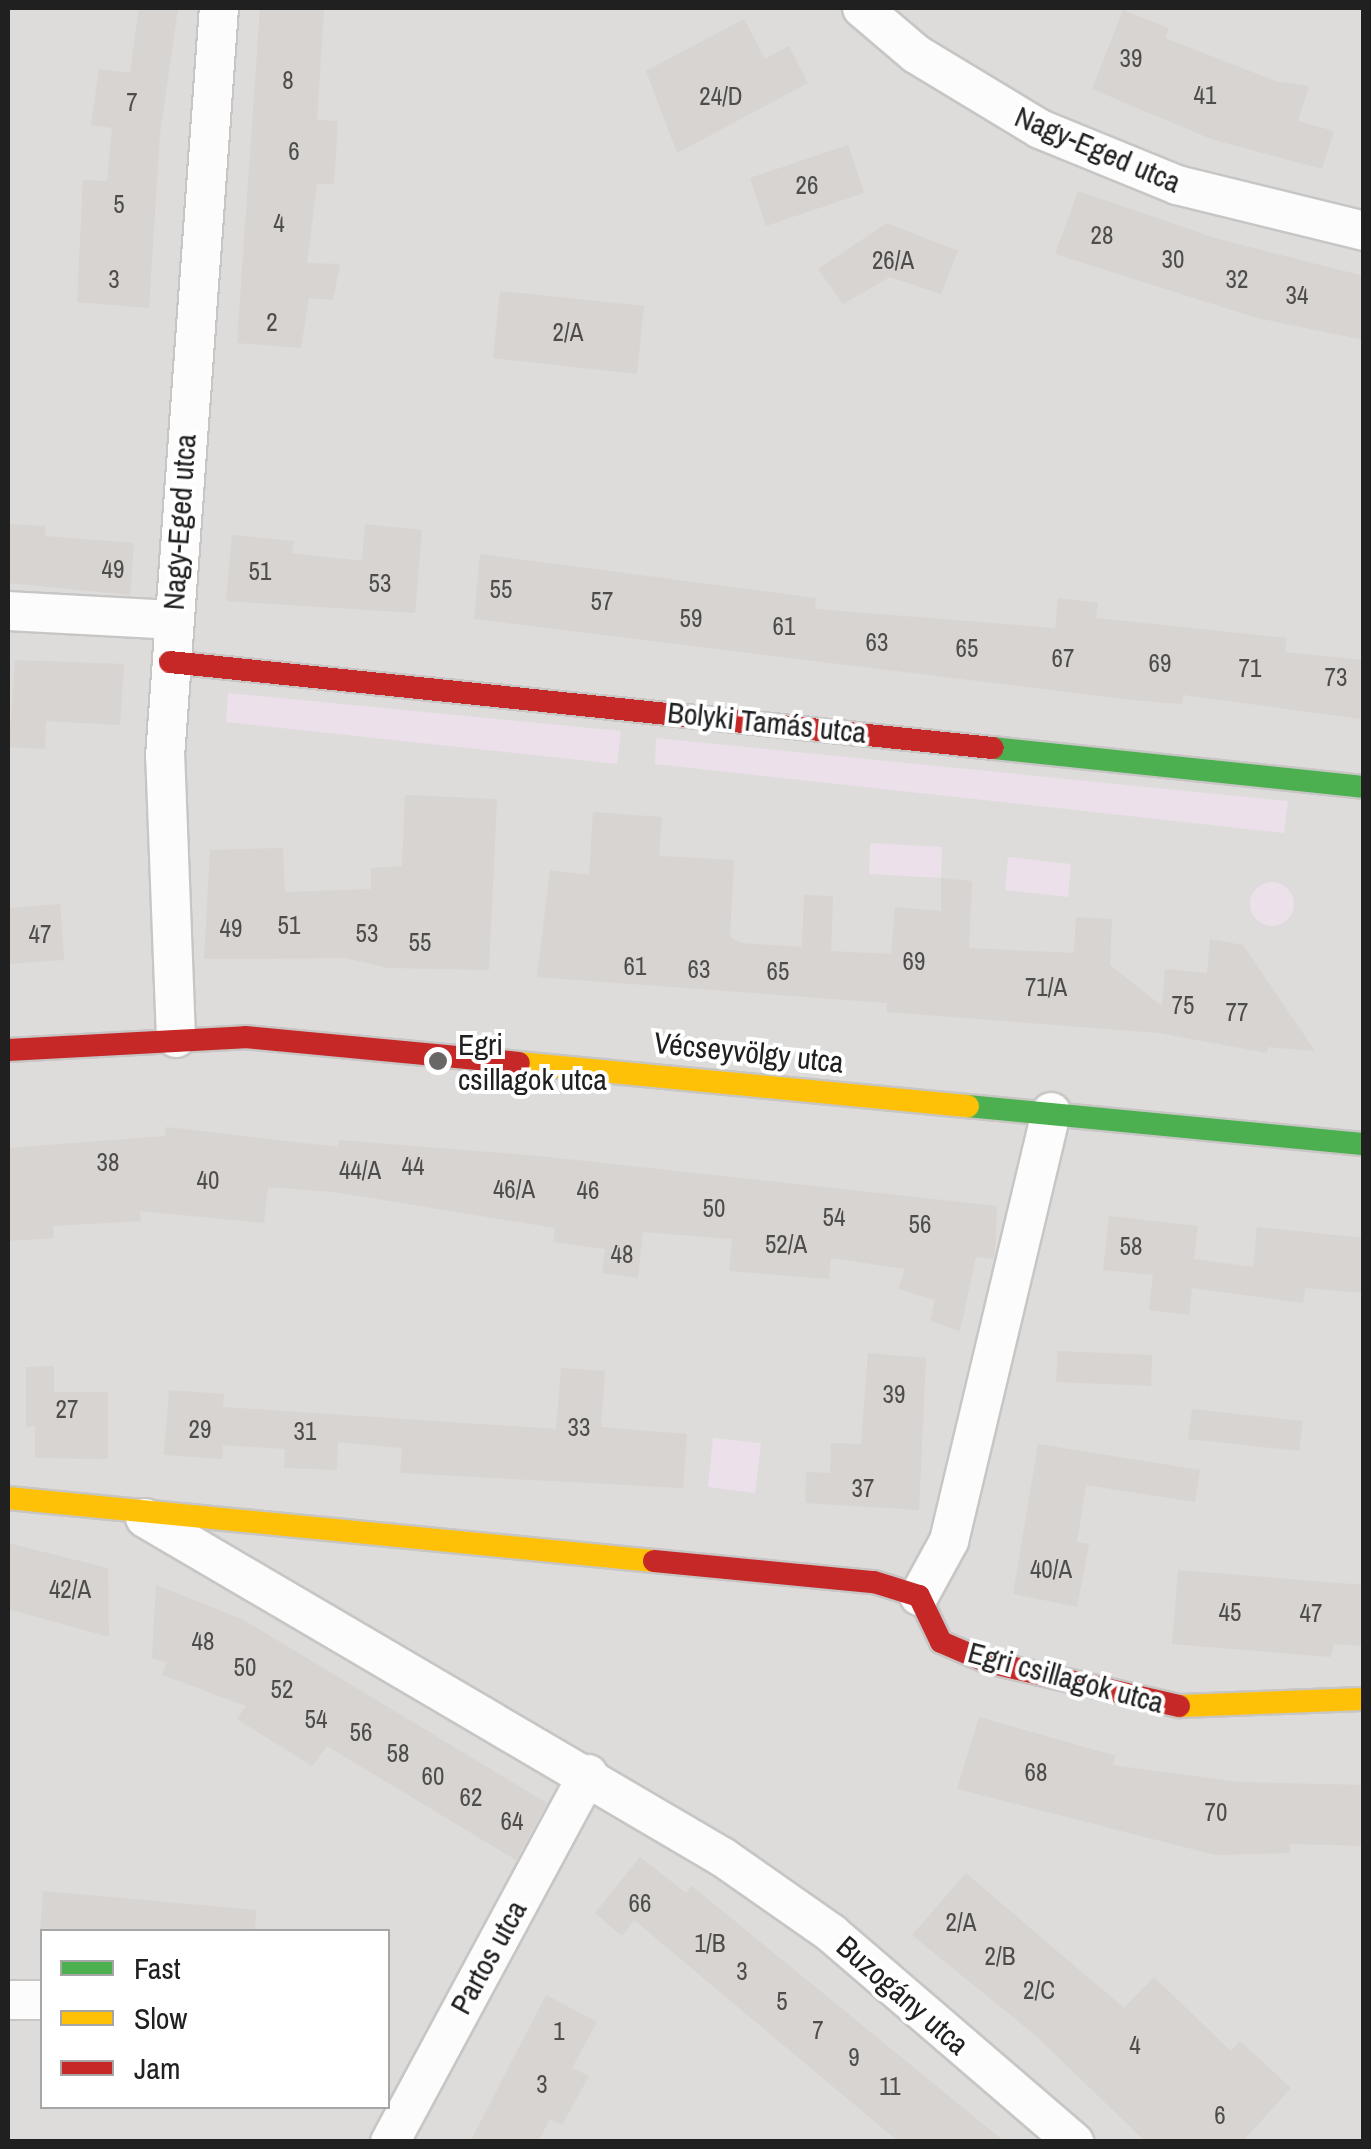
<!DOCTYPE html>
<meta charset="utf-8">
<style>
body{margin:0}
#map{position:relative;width:1371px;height:2149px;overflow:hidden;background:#eeece9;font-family:"Archivo Narrow",sans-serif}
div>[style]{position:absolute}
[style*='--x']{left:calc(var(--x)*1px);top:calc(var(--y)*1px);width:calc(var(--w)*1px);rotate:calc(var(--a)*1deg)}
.residential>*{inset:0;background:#dddcda}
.industrial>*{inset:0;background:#ece0ea}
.round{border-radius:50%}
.building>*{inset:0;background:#d7d4d1}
.roads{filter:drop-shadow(2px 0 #c7c6c5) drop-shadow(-2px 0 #c7c6c5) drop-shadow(0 2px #c7c6c5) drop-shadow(0 -2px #c7c6c5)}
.street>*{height:38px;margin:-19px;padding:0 19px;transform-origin:19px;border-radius:19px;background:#fcfcfc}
.fast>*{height:22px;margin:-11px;padding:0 11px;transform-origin:11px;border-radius:11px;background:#4caf50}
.slow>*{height:22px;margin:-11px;padding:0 11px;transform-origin:11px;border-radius:11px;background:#ffc107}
.jam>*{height:22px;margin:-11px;padding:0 11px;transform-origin:11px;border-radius:11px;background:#c62828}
.dots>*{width:28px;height:28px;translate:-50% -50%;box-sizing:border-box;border:5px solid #fff;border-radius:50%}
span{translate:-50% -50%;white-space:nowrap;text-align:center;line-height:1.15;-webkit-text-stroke:8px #fff;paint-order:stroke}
.number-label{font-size:25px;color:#4e4d4c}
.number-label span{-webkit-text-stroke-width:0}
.street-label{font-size:30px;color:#202020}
.poi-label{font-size:30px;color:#202020}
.left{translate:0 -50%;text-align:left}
.frame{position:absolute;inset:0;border:10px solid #202020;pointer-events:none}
.legend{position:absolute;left:40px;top:1929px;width:350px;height:180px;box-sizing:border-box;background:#fff;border:2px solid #a6a6a6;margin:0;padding:12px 18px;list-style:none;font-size:30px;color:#202020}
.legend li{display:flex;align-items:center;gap:20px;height:50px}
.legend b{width:50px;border:2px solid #a6a6a6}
</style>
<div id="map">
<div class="residential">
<div style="clip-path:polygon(evenodd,8px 8px,1363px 8px,1363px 2141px,8px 2142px,8px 8px,42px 1932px,388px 1932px,388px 2106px,42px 2106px,42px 1932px)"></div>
</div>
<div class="industrial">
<div style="clip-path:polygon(228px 693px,621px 731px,617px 764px,226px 722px)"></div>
<div style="clip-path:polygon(656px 738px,1288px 801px,1284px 833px,655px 764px)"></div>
<div style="clip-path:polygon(870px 843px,942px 847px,941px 878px,869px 874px)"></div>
<div style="clip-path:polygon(1008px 857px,1071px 864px,1068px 897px,1005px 890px)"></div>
<div class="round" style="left:1250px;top:882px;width:44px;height:44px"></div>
<div style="clip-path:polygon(713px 1438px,761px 1443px,755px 1493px,708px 1487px)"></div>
</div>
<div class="building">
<div style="clip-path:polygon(139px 8px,178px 8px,160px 134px,149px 308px,77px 302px,83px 180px,107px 181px,112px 128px,91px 125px,99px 69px,130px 73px)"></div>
<div style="clip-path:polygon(260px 8px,324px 8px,317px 120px,338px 121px,334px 184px,317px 184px,307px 263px,340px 264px,333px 300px,309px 298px,301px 348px,237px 343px)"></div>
<div style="clip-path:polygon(1123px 10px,1169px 28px,1165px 38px,1275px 81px,1309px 86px,1298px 121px,1334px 131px,1322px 169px,1211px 139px,1092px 89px)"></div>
<div style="clip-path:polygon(744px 19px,765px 59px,789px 46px,808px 83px,677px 153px,646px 71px)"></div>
<div style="clip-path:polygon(848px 145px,864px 193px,766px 226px,750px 178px)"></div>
<div style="clip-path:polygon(1078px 191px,1218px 239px,1364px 276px,1364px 340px,1257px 318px,1055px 254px)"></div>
<div style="clip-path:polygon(887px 223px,958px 251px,941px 294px,890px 277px,843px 304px,818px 269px)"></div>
<div style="clip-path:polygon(500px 291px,644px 306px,637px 374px,493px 358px)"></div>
<div style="clip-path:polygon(8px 524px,46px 526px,45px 536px,134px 543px,130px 595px,8px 583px)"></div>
<div style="clip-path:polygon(365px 524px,422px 530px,415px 613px,226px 601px,232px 535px,294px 541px,292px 553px,362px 561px)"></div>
<div style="clip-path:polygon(480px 554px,816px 598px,815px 609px,1055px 628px,1058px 598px,1098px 603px,1096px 618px,1287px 638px,1285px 652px,1364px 660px,1361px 719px,1183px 695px,1182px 704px,1132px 700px,474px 619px)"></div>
<div style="clip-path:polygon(15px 660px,124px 664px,120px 725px,46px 721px,45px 749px,9px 747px)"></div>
<div style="clip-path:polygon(405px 795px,497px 799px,489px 970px,388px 968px,345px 958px,204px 959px,210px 850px,283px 848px,285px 892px,371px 889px,371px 868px,402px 866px)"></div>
<div style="clip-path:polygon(593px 812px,662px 817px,659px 856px,734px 860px,730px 937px,741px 943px,802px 947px,804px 895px,833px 896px,831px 951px,891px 954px,895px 907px,941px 911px,941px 878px,972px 881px,969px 948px,1074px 953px,1076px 917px,1112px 919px,1110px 965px,1162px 1006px,1165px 969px,1207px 973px,1210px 939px,1243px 945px,1315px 1051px,1268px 1047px,1267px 1053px,1159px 1033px,887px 1012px,887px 1003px,537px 977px,550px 870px,589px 875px)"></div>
<div style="clip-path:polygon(60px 904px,64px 960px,8px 964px,8px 908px)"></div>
<div style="clip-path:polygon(166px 1127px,338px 1147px,339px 1140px,539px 1156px,997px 1206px,995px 1252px,993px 1259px,976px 1257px,960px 1331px,930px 1321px,935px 1300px,898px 1289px,905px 1269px,831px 1258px,829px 1279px,729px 1271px,732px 1239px,643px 1232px,638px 1278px,602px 1273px,605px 1249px,553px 1242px,555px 1228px,334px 1192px,268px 1187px,264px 1223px,140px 1211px,141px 1221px,53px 1226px,54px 1238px,8px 1241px,8px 1148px,165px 1136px)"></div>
<div style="clip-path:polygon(1109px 1216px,1198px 1226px,1194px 1259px,1253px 1267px,1257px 1227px,1364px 1238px,1364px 1293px,1305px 1288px,1303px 1303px,1192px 1288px,1189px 1315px,1149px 1310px,1153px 1275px,1103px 1270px)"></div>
<div style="clip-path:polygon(1058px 1351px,1152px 1355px,1151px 1386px,1056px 1382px)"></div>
<div style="clip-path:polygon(868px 1353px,926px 1358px,919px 1510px,805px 1503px,806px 1472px,830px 1473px,831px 1443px,861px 1444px)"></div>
<div style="clip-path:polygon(54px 1366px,54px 1392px,108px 1392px,108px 1459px,35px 1458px,35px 1426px,26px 1427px,26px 1367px)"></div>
<div style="clip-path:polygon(561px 1368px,605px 1371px,601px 1427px,687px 1434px,683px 1488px,400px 1473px,402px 1448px,338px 1442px,337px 1470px,284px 1468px,285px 1449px,223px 1445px,222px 1459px,164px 1455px,169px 1390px,224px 1394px,223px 1407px,556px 1429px)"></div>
<div style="clip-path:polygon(1192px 1409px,1303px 1421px,1299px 1451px,1188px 1439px)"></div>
<div style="clip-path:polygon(1038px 1444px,1200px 1470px,1195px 1502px,1086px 1485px,1077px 1542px,1089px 1544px,1077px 1607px,1013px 1594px)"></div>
<div style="clip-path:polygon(8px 1543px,108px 1568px,109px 1637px,8px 1609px)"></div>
<div style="clip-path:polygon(1178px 1570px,1364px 1585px,1364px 1646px,1334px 1644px,1331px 1657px,1172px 1644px)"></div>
<div style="clip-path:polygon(156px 1585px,242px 1619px,547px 1803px,516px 1860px,327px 1746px,312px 1766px,237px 1719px,246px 1706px,162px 1675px,167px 1663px,152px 1658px)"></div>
<div style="clip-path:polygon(979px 1717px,1116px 1756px,1112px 1765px,1238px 1782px,1364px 1785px,1364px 1846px,1290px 1844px,1290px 1853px,1215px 1855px,957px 1789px)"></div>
<div style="clip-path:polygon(640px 1857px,686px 1893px,692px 1886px,1005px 2142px,899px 2142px,634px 1920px,622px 1936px,595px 1913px)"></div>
<div style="clip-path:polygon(966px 1873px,1124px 2008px,1154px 1977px,1231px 2051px,1240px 2041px,1291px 2088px,1242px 2142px,1146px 2142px,1036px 2036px,912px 1935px)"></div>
<div style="clip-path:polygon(43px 1891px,256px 1910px,255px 1932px,40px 1932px)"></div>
<div style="clip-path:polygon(546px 1995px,597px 2022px,572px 2068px,589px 2076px,562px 2125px,550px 2119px,538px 2142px,470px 2142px)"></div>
</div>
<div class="roads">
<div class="street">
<div style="--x:862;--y:8;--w:71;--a:40.4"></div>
<div style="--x:916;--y:54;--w:145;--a:31.2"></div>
<div style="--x:1040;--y:129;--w:148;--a:22.2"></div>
<div style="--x:1177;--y:185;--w:193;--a:13.8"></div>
<div style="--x:8;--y:611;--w:164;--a:3.1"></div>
<div style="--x:176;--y:1038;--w:281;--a:-92.2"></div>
<div style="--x:165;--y:757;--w:751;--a:-85.88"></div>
<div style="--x:145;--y:1518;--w:671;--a:30.42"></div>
<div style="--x:724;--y:1858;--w:131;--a:35"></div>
<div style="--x:831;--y:1933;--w:321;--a:40.7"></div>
<div style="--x:919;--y:1596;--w:63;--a:-61.4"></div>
<div style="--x:949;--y:1541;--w:441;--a:-76.6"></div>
<div style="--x:8;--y:2000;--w:34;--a:0"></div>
<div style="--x:390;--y:2142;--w:418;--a:-61.7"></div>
</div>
<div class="fast">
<div style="--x:993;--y:748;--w:373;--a:6"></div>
<div style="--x:968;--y:1106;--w:398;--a:5.5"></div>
</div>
<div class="slow">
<div style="--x:519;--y:1063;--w:451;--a:5.5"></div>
<div style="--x:8;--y:1498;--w:649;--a:5.57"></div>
<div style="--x:1179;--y:1706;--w:185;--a:-2.2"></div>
</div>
<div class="jam">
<div style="--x:170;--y:662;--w:827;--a:5.97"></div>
<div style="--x:8;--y:1050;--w:237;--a:-3.1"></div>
<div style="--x:245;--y:1037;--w:275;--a:5.4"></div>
<div style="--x:654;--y:1561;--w:221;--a:5.5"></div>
<div style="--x:874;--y:1582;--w:47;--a:17.3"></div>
<div style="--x:919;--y:1596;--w:51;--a:64.4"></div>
<div style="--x:941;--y:1642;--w:51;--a:23.1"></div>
<div style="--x:988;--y:1662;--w:196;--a:13"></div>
</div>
</div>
<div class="dots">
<div style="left:438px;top:1061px;background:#686766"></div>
</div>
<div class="number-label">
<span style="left:1131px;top:58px">39</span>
<span style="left:288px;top:80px">8</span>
<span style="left:1205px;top:95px">41</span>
<span style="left:721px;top:96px">24/D</span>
<span style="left:132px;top:102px">7</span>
<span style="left:294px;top:151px">6</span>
<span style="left:807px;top:185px">26</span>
<span style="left:119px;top:204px">5</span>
<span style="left:279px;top:223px">4</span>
<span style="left:1102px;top:235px">28</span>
<span style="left:1173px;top:259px">30</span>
<span style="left:893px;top:260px">26/A</span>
<span style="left:114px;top:279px">3</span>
<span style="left:1237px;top:279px">32</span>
<span style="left:1297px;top:295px">34</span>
<span style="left:272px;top:322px">2</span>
<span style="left:568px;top:332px">2/A</span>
<span style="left:113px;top:569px">49</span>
<span style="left:260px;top:571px">51</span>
<span style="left:380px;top:583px">53</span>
<span style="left:501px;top:589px">55</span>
<span style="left:602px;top:601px">57</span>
<span style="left:691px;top:618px">59</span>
<span style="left:784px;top:626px">61</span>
<span style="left:877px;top:642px">63</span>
<span style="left:967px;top:648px">65</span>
<span style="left:1063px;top:658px">67</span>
<span style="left:1160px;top:663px">69</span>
<span style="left:1250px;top:668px">71</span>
<span style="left:1336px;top:677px">73</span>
<span style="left:289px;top:925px">51</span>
<span style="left:231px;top:928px">49</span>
<span style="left:367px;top:933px">53</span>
<span style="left:40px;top:934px">47</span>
<span style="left:420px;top:942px">55</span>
<span style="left:914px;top:961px">69</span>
<span style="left:635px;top:966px">61</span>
<span style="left:699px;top:969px">63</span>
<span style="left:778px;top:971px">65</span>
<span style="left:1046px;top:987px">71/A</span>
<span style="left:1183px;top:1005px">75</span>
<span style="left:1237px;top:1012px">77</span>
<span style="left:108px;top:1162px">38</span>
<span style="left:413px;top:1166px">44</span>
<span style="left:360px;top:1170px">44/A</span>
<span style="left:208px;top:1180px">40</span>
<span style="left:514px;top:1189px">46/A</span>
<span style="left:588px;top:1190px">46</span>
<span style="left:714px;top:1208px">50</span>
<span style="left:834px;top:1217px">54</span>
<span style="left:920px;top:1224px">56</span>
<span style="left:786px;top:1244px">52/A</span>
<span style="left:1131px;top:1246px">58</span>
<span style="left:622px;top:1254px">48</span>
<span style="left:894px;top:1394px">39</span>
<span style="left:67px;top:1409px">27</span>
<span style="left:579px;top:1427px">33</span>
<span style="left:200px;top:1429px">29</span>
<span style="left:305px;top:1431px">31</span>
<span style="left:863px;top:1488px">37</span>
<span style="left:1051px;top:1569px">40/A</span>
<span style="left:70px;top:1589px">42/A</span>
<span style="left:1230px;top:1612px">45</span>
<span style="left:1311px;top:1613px">47</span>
<span style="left:203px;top:1641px">48</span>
<span style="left:245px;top:1667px">50</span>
<span style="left:282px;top:1689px">52</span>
<span style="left:316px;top:1719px">54</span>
<span style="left:361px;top:1732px">56</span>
<span style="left:398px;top:1753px">58</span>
<span style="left:1036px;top:1772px">68</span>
<span style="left:433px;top:1776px">60</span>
<span style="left:471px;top:1797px">62</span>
<span style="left:1216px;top:1812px">70</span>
<span style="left:512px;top:1821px">64</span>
<span style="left:640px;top:1903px">66</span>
<span style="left:961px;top:1922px">2/A</span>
<span style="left:710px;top:1943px">1/B</span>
<span style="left:1000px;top:1956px">2/B</span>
<span style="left:742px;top:1971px">3</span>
<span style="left:1039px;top:1990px">2/C</span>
<span style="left:782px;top:2001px">5</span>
<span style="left:818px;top:2030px">7</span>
<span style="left:559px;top:2031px">1</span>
<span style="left:1135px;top:2045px">4</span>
<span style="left:854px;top:2057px">9</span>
<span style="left:542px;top:2084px">3</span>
<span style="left:890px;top:2086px">11</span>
<span style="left:1220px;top:2115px">6</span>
</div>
<div class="street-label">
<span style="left:1098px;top:149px;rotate:23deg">Nagy-Eged utca</span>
<span style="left:179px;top:522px;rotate:-86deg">Nagy-Eged utca</span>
<span style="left:767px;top:722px;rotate:6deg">Bolyki Tamás utca</span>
<span style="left:749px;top:1052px;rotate:6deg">Vécseyvölgy utca</span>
<span style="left:1066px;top:1677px;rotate:15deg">Egri csillagok utca</span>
<span style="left:488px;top:1957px;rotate:-61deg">Partos utca</span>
<span style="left:903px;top:1995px;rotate:41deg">Buzogány utca</span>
</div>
<div class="poi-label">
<span class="left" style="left:458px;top:1061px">Egri<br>csillagok utca</span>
</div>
<div class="frame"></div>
<ul class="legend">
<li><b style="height:12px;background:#4caf50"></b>Fast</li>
<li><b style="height:12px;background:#ffc107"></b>Slow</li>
<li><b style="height:12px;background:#c62828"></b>Jam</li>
</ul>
</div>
